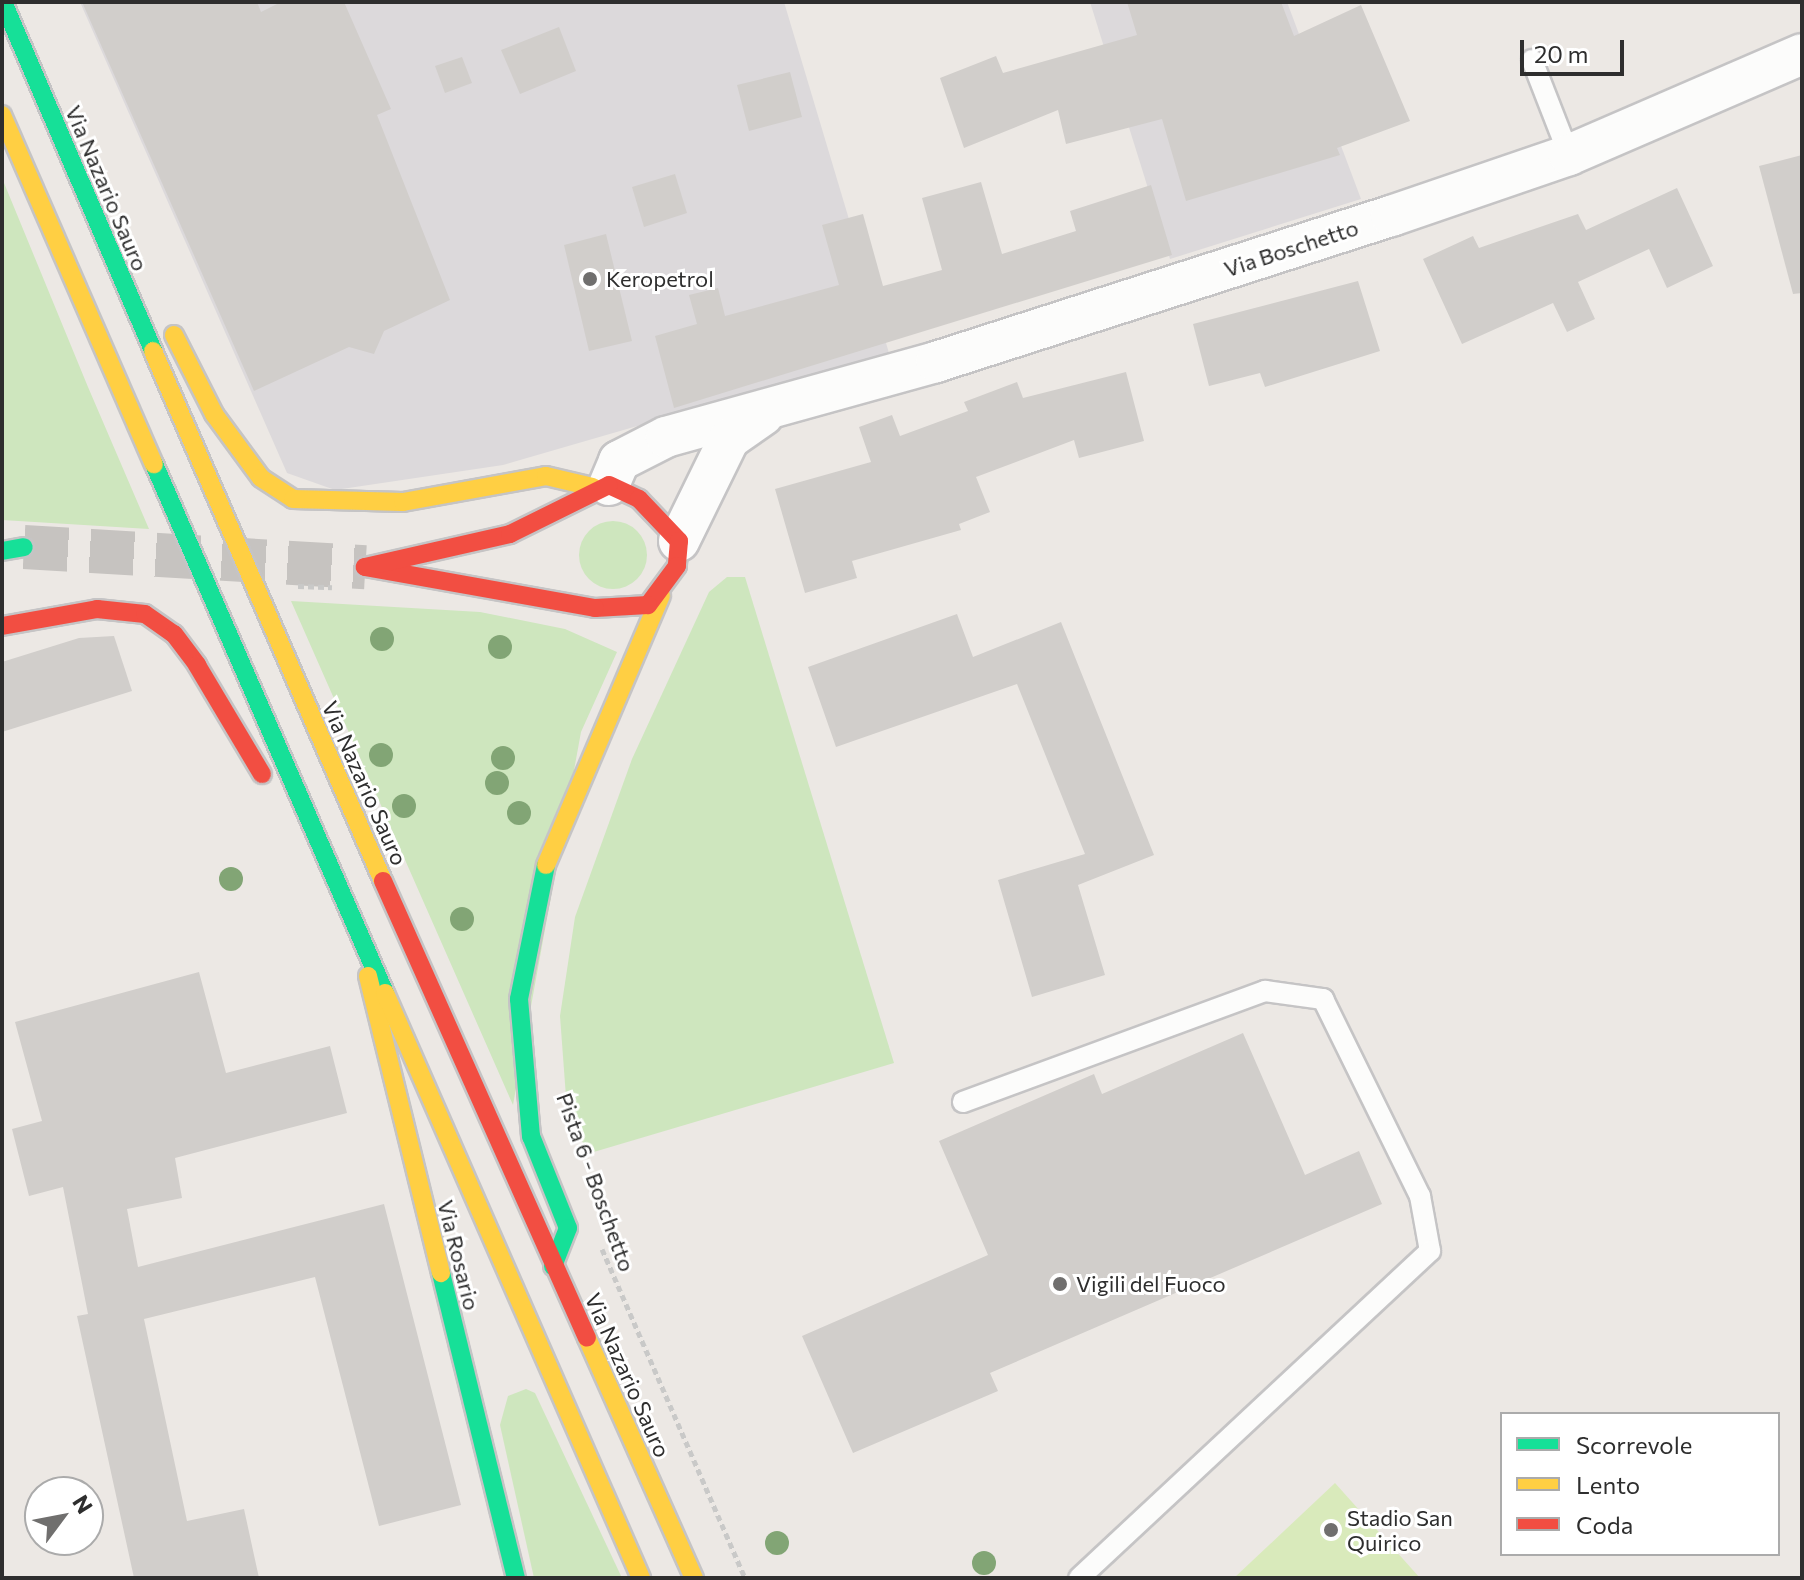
<!DOCTYPE html>
<style>
body{margin:0}
#map{position:relative;width:1804px;height:1580px;overflow:hidden;background:#ece8e4;font-family:Commissioner,sans-serif}
div>[style]{position:absolute}
[style*='--x']{left:calc(var(--x)*1px);top:calc(var(--y)*1px);width:calc(var(--w)*1px);rotate:calc(var(--a)*1deg)}
.industrial>*{inset:0;background:#dcd9db}
.green>*{inset:0;background:#cee6be}
.round{border-radius:50%}
.pitch>*{inset:0;background:#d9eabb}
.building>*{inset:0;background:#d1cecb}
.secondary-tunnel>*{height:44px;margin-top:-22px;transform-origin:0;background:repeating-linear-gradient(90deg,#c6c3c0 0 44px,transparent 0 66px)}
.path>*{height:5px;margin-top:-2.5px;transform-origin:0;background:repeating-linear-gradient(90deg,#c9c9c8 0 6px,transparent 0 10px)}
.roads{filter:drop-shadow(2px 0 #c5c4c5) drop-shadow(-2px 0 #c5c4c5) drop-shadow(0 2px #c5c4c5) drop-shadow(0 -2px #c5c4c5)}
.lane>*{height:20px;margin:-10px;padding:0 10px;transform-origin:10px;border-radius:10px;background:#fcfcfb}
.street>*{height:40px;margin:-20px;padding:0 20px;transform-origin:20px;border-radius:20px;background:#fcfcfb}
.fast>*{height:18px;margin:-9px;padding:0 9px;transform-origin:9px;border-radius:9px;background:#16e098}
.slow>*{height:18px;margin:-9px;padding:0 9px;transform-origin:9px;border-radius:9px;background:#ffcf43}
.jam>*{height:18px;margin:-9px;padding:0 9px;transform-origin:9px;border-radius:9px;background:#f24e42}
.trees>*{width:24px;height:24px;margin:-12px;border-radius:50%;background:#82a575}
.dots>*{width:22px;height:22px;translate:-50% -50%;box-sizing:border-box;border:4px solid #fff;border-radius:50%}
span{translate:-50% -50%;white-space:nowrap;text-align:center;line-height:1.15;-webkit-text-stroke:6px #fff;paint-order:stroke}
.street-label{font-size:22px;color:#2e2e2e}
.poi-label{font-size:22px;color:#2e2e2e}
.left{translate:0 -50%;text-align:left}
.frame{position:absolute;inset:0;border:4px solid #2e2e2e;pointer-events:none}
.legend{position:absolute;left:1500px;top:1412px;width:280px;height:144px;box-sizing:border-box;background:#fff;border:2px solid #ababab;margin:0;padding:10px 14px;list-style:none;font-size:24px;color:#2e2e2e}
.legend li{display:flex;align-items:center;gap:16px;height:40px}
.legend b{width:40px;border:2px solid #ababab}
.north{position:absolute;left:24px;top:1476px;width:80px;height:80px;box-sizing:border-box;background:#fff;border:2px solid #ababab;border-radius:50%;rotate:58deg;font-size:22px;font-weight:700;line-height:32px;text-align:center;color:#2e2e2e}
.north::after{content:'';display:block;margin:auto;width:28px;height:36px;background:#706f6e;clip-path:polygon(50% 0,100% 100%,50% 72%,0 100%)}
.scale{position:absolute;left:1520px;top:40px;width:104px;height:36px;box-sizing:border-box;border:4px solid #2e2e2e;border-top:0;padding-left:10px;font-size:24px;line-height:28px;white-space:nowrap;color:#2e2e2e;-webkit-text-stroke:6px #fff;paint-order:stroke}
</style>
<div id="map">
<div class="industrial">
<div style="clip-path:polygon(80px 2px,784px 2px,889px 353px,503px 465px,335px 490px,287px 473px)"></div>
<div style="clip-path:polygon(1090px 2px,1287px 2px,1361px 199px,1170px 259px)"></div>
</div>
<div class="green">
<div style="clip-path:polygon(2px 178px,88px 387px,149px 529px,2px 520px)"></div>
<div class="round" style="left:579px;top:521px;width:68px;height:68px"></div>
<div style="clip-path:polygon(727px 577px,745px 577px,894px 1063px,587px 1154px,566px 1097px,560px 1016px,575px 917px,632px 759px,709px 592px)"></div>
<div style="clip-path:polygon(291px 601px,480px 612px,565px 629px,617px 652px,581px 732px,513px 1105px)"></div>
<div style="clip-path:polygon(526px 1389px,535px 1393px,622px 1578px,534px 1578px,500px 1425px,508px 1396px)"></div>
</div>
<div class="pitch">
<div style="clip-path:polygon(1335px 1483px,1420px 1578px,1234px 1578px)"></div>
</div>
<div class="building">
<div style="clip-path:polygon(82px 2px,257px 2px,261px 12px,281px 2px,344px 2px,391px 109px,377px 115px,450px 300px,384px 331px,374px 354px,349px 347px,254px 391px)"></div>
<div style="clip-path:polygon(1127px 2px,1281px 2px,1294px 36px,1361px 5px,1410px 121px,1337px 148px,1340px 155px,1186px 201px,1162px 119px,1066px 144px,1058px 110px,964px 148px,940px 78px,996px 56px,1003px 73px,1137px 35px)"></div>
<div style="clip-path:polygon(559px 27px,576px 71px,520px 94px,501px 50px)"></div>
<div style="clip-path:polygon(462px 57px,472px 83px,445px 93px,435px 66px)"></div>
<div style="clip-path:polygon(790px 72px,802px 117px,749px 131px,737px 85px)"></div>
<div style="clip-path:polygon(1802px 155px,1802px 293px,1793px 294px,1759px 166px)"></div>
<div style="clip-path:polygon(675px 174px,687px 213px,644px 227px,632px 187px)"></div>
<div style="clip-path:polygon(981px 182px,1002px 254px,1076px 231px,1070px 211px,1151px 185px,1172px 255px,674px 408px,655px 336px,697px 324px,689px 295px,718px 288px,725px 316px,839px 285px,822px 225px,863px 214px,883px 286px,942px 270px,922px 198px)"></div>
<div style="clip-path:polygon(1677px 188px,1713px 266px,1667px 288px,1649px 249px,1578px 282px,1595px 319px,1567px 332px,1553px 303px,1462px 344px,1423px 259px,1473px 236px,1479px 248px,1578px 214px,1586px 230px)"></div>
<div style="clip-path:polygon(606px 234px,632px 341px,589px 351px,564px 245px)"></div>
<div style="clip-path:polygon(1358px 281px,1380px 351px,1265px 387px,1260px 373px,1209px 386px,1193px 324px)"></div>
<div style="clip-path:polygon(1126px 372px,1144px 441px,1079px 458px,1074px 440px,976px 477px,990px 512px,959px 524px,961px 530px,852px 561px,857px 578px,805px 593px,775px 489px,871px 462px,859px 427px,892px 415px,900px 436px,968px 411px,964px 402px,1017px 382px,1023px 398px)"></div>
<div style="clip-path:polygon(957px 614px,973px 657px,1061px 622px,1154px 855px,1078px 885px,1105px 975px,1032px 997px,998px 880px,1085px 854px,1017px 684px,836px 747px,808px 667px)"></div>
<div style="clip-path:polygon(114px 636px,132px 691px,2px 732px,2px 662px,79px 638px)"></div>
<div style="clip-path:polygon(199px 972px,226px 1073px,330px 1046px,347px 1113px,175px 1158px,182px 1198px,127px 1209px,138px 1267px,384px 1204px,461px 1505px,379px 1526px,315px 1277px,144px 1319px,187px 1521px,244px 1509px,259px 1578px,134px 1578px,77px 1316px,88px 1314px,63px 1187px,29px 1196px,12px 1129px,42px 1121px,15px 1022px)"></div>
<div style="clip-path:polygon(1243px 1033px,1305px 1175px,1359px 1151px,1382px 1204px,990px 1373px,998px 1391px,853px 1453px,802px 1336px,988px 1255px,939px 1141px,1094px 1074px,1102px 1094px)"></div>
</div>
<div class="secondary-tunnel">
<div style="--x:24;--y:547;--w:342;--a:3.4"></div>
</div>
<div class="path">
<div style="--x:298;--y:586;--w:34;--a:2"></div>
<div style="--x:602;--y:1249;--w:359;--a:66.5"></div>
</div>
<div class="roads">
<div class="lane">
<div style="--x:1532;--y:60;--w:102;--a:68.7"></div>
<div style="--x:963;--y:1102;--w:322;--a:-20.2"></div>
<div style="--x:1265;--y:991;--w:59;--a:7.9"></div>
<div style="--x:1323;--y:999;--w:220;--a:63.8"></div>
<div style="--x:1420;--y:1196;--w:56;--a:79.7"></div>
<div style="--x:1430;--y:1251;--w:480;--a:137"></div>
</div>
<div class="street">
<div style="--x:609;--y:485;--w:26;--a:-67"></div>
<div style="--x:619;--y:461;--w:53;--a:-27.1"></div>
<div style="--x:666;--y:437;--w:280;--a:-15.5"></div>
<div style="--x:936;--y:362;--w:478;--a:-17.8"></div>
<div style="--x:1391;--y:216;--w:188;--a:-18.9"></div>
<div style="--x:1569;--y:155;--w:254;--a:-23.4"></div>
<div style="--x:679;--y:541;--w:114;--a:-63.9"></div>
<div style="--x:729;--y:439;--w:42;--a:-35.2"></div>
</div>
<div class="fast">
<div style="--x:3;--y:2;--w:380;--a:66.7"></div>
<div style="--x:154;--y:464;--w:577;--a:66.41"></div>
<div style="--x:2;--y:551;--w:22;--a:-10"></div>
<div style="--x:546;--y:865;--w:137;--a:101.4"></div>
<div style="--x:519;--y:999;--w:138;--a:85"></div>
<div style="--x:531;--y:1136;--w:99;--a:68.1"></div>
<div style="--x:568;--y:1228;--w:41;--a:111.5"></div>
<div style="--x:441;--y:1273;--w:314;--a:76.2"></div>
</div>
<div class="slow">
<div style="--x:2;--y:115;--w:381;--a:66.5"></div>
<div style="--x:174;--y:335;--w:89;--a:63.1"></div>
<div style="--x:214;--y:414;--w:79;--a:53.7"></div>
<div style="--x:261;--y:478;--w:38;--a:33"></div>
<div style="--x:293;--y:499;--w:110;--a:1.6"></div>
<div style="--x:403;--y:502;--w:145;--a:-10.3"></div>
<div style="--x:546;--y:476;--w:48;--a:13.2"></div>
<div style="--x:153;--y:351;--w:578;--a:66.54"></div>
<div style="--x:546;--y:865;--w:293;--a:-66.9"></div>
<div style="--x:368;--y:976;--w:306;--a:76.2"></div>
<div style="--x:385;--y:993;--w:639;--a:66.37"></div>
<div style="--x:587;--y:1338;--w:263;--a:66"></div>
</div>
<div class="jam">
<div style="--x:609;--y:485;--w:33;--a:25"></div>
<div style="--x:639;--y:499;--w:58;--a:46.4"></div>
<div style="--x:679;--y:541;--w:25;--a:95"></div>
<div style="--x:677;--y:566;--w:49;--a:126.6"></div>
<div style="--x:648;--y:605;--w:53;--a:176.8"></div>
<div style="--x:595;--y:608;--w:234;--a:-169.9"></div>
<div style="--x:365;--y:567;--w:149;--a:-12.8"></div>
<div style="--x:510;--y:534;--w:110;--a:-26.3"></div>
<div style="--x:2;--y:626;--w:97;--a:-10.1"></div>
<div style="--x:97;--y:609;--w:48;--a:5.9"></div>
<div style="--x:145;--y:614;--w:35;--a:35"></div>
<div style="--x:174;--y:634;--w:39;--a:53"></div>
<div style="--x:197;--y:665;--w:127;--a:59.2"></div>
<div style="--x:383;--y:881;--w:500;--a:65.94"></div>
</div>
</div>
<div class="trees">
<div style="left:382px;top:639px"></div>
<div style="left:500px;top:647px"></div>
<div style="left:381px;top:755px"></div>
<div style="left:503px;top:758px"></div>
<div style="left:497px;top:783px"></div>
<div style="left:404px;top:806px"></div>
<div style="left:519px;top:813px"></div>
<div style="left:231px;top:879px"></div>
<div style="left:462px;top:919px"></div>
<div style="left:777px;top:1543px"></div>
<div style="left:984px;top:1563px"></div>
</div>
<div class="dots">
<div style="left:590px;top:279px;background:#706f6e"></div>
<div style="left:1060px;top:1284px;background:#706f6e"></div>
<div style="left:1331px;top:1530px;background:#706f6e"></div>
</div>
<div class="street-label">
<span style="left:107px;top:188px;rotate:67deg">Via Nazario Sauro</span>
<span style="left:1291px;top:248px;rotate:-18deg">Via Boschetto</span>
<span style="left:365px;top:783px;rotate:66deg">Via Nazario Sauro</span>
<span style="left:596px;top:1182px;rotate:70deg">Pista 6 - Boschetto</span>
<span style="left:459px;top:1255px;rotate:76deg">Via Rosario</span>
<span style="left:628px;top:1375px;rotate:66deg">Via Nazario Sauro</span>
</div>
<div class="poi-label">
<span class="left" style="left:606px;top:279px">Keropetrol</span>
<span class="left" style="left:1076px;top:1284px">Vigili del Fuoco</span>
<span class="left" style="left:1347px;top:1530px">Stadio San<br>Quirico</span>
</div>
<div class="frame"></div>
<ul class="legend">
<li><b style="height:10px;background:#16e098"></b>Scorrevole</li>
<li><b style="height:10px;background:#ffcf43"></b>Lento</li>
<li><b style="height:10px;background:#f24e42"></b>Coda</li>
</ul>
<div class="north">N</div>
<div class="scale">20 m</div>
</div>
